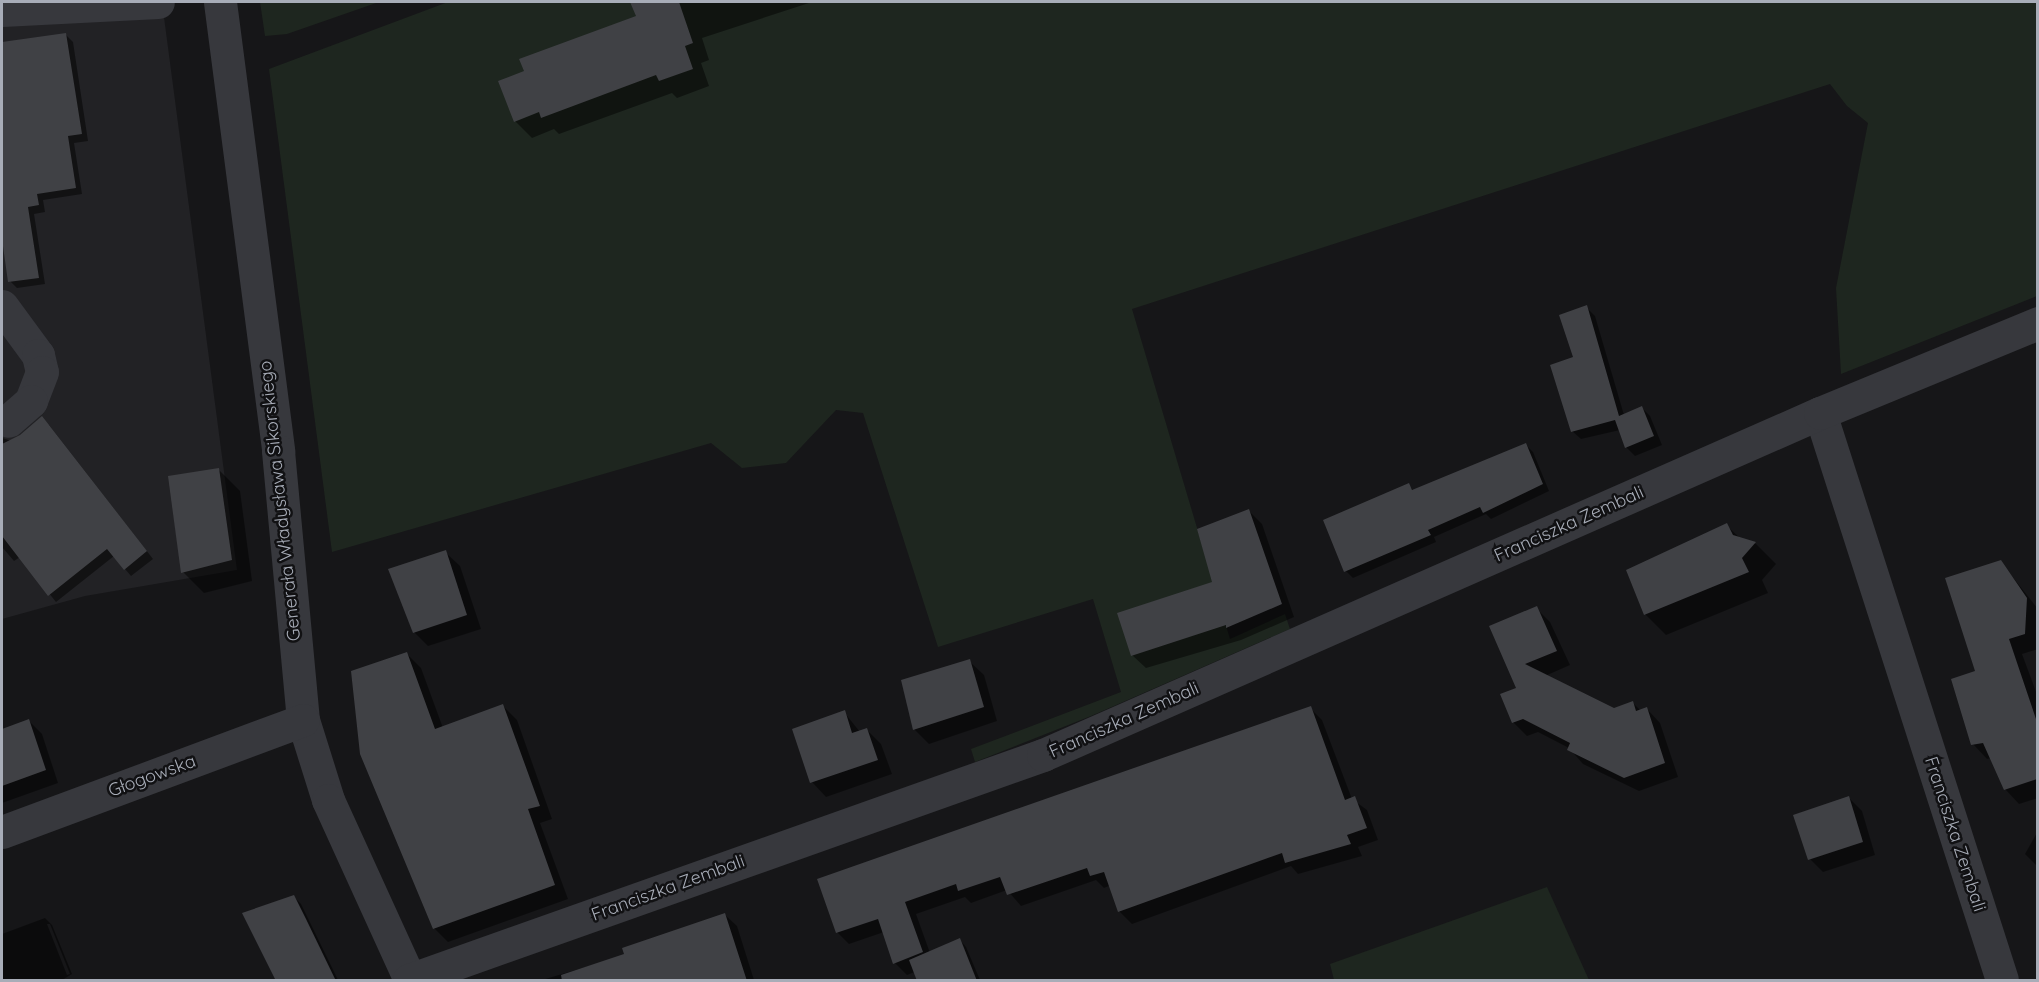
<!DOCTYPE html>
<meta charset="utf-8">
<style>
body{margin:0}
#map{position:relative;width:2039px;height:982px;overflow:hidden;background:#161618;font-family:Quicksand,sans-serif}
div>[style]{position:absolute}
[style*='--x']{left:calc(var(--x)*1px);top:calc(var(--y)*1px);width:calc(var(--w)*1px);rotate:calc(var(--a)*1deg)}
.built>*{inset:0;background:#222225}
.green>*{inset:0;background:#1e261f}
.shadow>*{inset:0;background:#0007}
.building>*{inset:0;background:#404145}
.minor>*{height:33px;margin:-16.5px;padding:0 16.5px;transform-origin:16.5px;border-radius:16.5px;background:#37383d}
span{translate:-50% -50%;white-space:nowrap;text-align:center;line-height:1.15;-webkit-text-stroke:5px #111113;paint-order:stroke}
.street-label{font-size:18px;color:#a8adb8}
.frame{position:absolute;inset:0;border:3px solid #a8adb8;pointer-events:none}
</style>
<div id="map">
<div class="built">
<div style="clip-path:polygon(2px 2px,162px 2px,237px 570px,85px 596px,2px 619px)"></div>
</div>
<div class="green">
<div style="clip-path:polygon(260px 2px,379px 2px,287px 34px,265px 36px)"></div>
<div style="clip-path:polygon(448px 2px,2037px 2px,2037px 296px,1841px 374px,1836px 288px,1868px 123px,1847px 106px,1830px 84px,1132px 309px,1230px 639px,1285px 614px,1290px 629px,1091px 716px,975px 762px,971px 749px,1121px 692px,1093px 599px,938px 647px,863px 413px,836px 410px,786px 463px,742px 468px,711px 443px,332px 552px,269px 69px)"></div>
<div style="clip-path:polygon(1547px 887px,1589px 980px,1334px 980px,1330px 964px)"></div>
</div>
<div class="shadow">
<div style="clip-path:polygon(632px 2px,812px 2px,702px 38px,709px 60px,701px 63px,709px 86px,677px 98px,672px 93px,559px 134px,554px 129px,532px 138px,515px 121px,526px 72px,638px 17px)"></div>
<div style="clip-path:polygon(66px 35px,73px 42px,88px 141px,74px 143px,82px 194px,43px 200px,45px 212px,34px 214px,45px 284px,17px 288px,10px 281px,2px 229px,2px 44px)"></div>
<div style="clip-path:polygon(1586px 307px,1595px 316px,1624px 415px,1642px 408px,1650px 416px,1662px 445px,1635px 456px,1627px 448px,1620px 430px,1581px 439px,1572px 431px,1575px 358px)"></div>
<div style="clip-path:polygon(49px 425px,153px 559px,131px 576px,114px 556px,56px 602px,20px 557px,14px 561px,2px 547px,2px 438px,12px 441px)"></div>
<div style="clip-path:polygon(1526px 445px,1533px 452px,1549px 491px,1491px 519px,1486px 514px,1434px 537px,1436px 542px,1353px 578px,1346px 571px,1408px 485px,1414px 491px)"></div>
<div style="clip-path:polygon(219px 470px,240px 491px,252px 581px,204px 593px,183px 572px)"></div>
<div style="clip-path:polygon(1249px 511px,1262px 524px,1294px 617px,1241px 640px,1146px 668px,1132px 655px,1213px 583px)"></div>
<div style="clip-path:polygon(1726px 525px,1741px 539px,1756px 544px,1776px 564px,1762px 580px,1768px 593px,1666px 635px,1645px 614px)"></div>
<div style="clip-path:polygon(445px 552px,460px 566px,481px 629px,428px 646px,414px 632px)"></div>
<div style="clip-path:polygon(2000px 561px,2038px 609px,2038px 649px,2022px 654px,2038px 697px,2038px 798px,2019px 804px,2005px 789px,1991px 758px,1987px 759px,1973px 744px,1977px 672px)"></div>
<div style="clip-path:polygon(1536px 608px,1550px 622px,1570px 665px,1545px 676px,1614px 710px,1633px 703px,1641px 711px,1647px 709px,1660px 723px,1678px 777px,1639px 791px,1583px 764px,1569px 748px,1538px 732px,1527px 736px,1513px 722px)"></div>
<div style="clip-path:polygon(407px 654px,421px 668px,443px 728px,503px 706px,517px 720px,552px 819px,540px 823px,568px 899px,448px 942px,434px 928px)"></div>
<div style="clip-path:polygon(969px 661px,984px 675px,997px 721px,929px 744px,915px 730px,903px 681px)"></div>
<div style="clip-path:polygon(1310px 708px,1322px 720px,1352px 799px,1367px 810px,1378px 840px,1358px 847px,1362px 856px,1298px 874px,1291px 866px,1132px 924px,1120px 912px,1111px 885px,1104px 888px,1096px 880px,1021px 906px,1007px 890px,971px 903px,965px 897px,916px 914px,930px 953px,960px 940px,966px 947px,980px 980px,936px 980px,930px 966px,907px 975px,895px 963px,884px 932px,849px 944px,837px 932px)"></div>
<div style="clip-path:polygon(844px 712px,860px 732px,867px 730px,881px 744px,892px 774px,826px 797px,812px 782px)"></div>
<div style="clip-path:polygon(29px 721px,42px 734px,58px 783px,2px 803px,2px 730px)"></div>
<div style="clip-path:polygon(1849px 798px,1862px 811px,1875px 855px,1823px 872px,1810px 859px)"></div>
<div style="clip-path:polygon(2038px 831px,2038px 867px,2025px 854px)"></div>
<div style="clip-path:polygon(294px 897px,301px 904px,338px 980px,278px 980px)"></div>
<div style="clip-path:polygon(724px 914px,737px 926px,754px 980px,542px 980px,626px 955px)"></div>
<div style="clip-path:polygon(evenodd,45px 918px,52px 925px,72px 974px,62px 980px,2px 980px,2px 934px,45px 918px,47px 924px,50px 924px,70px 974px,67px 975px,47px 924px)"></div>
</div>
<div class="building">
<div style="clip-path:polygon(630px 2px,679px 2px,693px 43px,685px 46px,693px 69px,659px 81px,656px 75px,541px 118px,539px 112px,514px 122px,498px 81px,524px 71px,519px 59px,636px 16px)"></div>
<div style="clip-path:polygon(66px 33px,82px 134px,68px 136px,76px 188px,37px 194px,39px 205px,28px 207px,39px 278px,8px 282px,2px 239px,2px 42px)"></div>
<div style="clip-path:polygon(1587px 305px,1619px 416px,1642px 406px,1654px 436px,1625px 448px,1615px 420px,1571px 432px,1550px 365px,1573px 357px,1559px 315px)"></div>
<div style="clip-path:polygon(42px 416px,147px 551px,124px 570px,107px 549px,48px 596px,2px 536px,2px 444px,20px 435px)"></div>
<div style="clip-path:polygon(1526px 443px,1543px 484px,1483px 513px,1480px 507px,1428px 530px,1431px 535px,1344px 572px,1323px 520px,1409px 483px,1412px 490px)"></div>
<div style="clip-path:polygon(219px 468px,232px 560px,181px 573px,168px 476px)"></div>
<div style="clip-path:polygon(1249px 509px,1282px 604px,1226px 628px,1226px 625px,1131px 656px,1117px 613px,1212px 582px,1197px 529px)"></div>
<div style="clip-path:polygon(1727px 523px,1733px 535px,1756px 542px,1742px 558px,1749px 572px,1644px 615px,1626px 570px)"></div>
<div style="clip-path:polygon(446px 550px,467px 615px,413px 633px,388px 569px)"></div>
<div style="clip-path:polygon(2001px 560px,2027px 598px,2025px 634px,2009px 639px,2037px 722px,2037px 779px,2004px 790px,1983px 743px,1971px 745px,1951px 679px,1975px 671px,1945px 578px)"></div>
<div style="clip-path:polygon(1537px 606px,1557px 651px,1525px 664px,1614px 708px,1633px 701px,1636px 711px,1647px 707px,1665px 763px,1624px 778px,1567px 750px,1570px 743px,1523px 719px,1512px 723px,1500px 694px,1516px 688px,1489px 626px)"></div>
<div style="clip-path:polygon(407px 652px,435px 729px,503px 704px,540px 806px,528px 809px,555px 885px,433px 929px,360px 754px,351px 671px)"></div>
<div style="clip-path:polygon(970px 659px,984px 707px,913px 730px,901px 680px)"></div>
<div style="clip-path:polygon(1311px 706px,1345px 800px,1355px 796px,1367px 828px,1347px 835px,1351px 844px,1285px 863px,1282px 853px,1118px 912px,1104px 872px,1090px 876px,1087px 868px,1007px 895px,1000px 877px,958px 891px,956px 884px,905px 902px,923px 952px,893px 964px,878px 919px,836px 933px,817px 879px)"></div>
<div style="clip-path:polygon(845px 710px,852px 733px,867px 728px,878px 760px,810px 783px,792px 729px)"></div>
<div style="clip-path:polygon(29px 719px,46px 770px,2px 786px,2px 729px)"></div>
<div style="clip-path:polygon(1849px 796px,1863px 842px,1808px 860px,1793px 815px)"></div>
<div style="clip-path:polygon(294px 895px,306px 919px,336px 981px,276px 981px,242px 913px)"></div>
<div style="clip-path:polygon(725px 913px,747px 981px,562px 981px,561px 975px,624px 954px,622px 948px)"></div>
<div style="clip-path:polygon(960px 938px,977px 981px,917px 981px,909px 960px)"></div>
</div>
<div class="minor">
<div style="--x:220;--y:2;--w:453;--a:82.6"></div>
<div style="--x:278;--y:451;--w:270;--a:84.7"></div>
<div style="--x:303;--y:720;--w:84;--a:72.6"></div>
<div style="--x:328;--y:800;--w:198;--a:65.5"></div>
<div style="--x:2;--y:10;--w:156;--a:-2.9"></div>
<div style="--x:2;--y:306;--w:61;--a:53.7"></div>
<div style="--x:38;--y:355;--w:17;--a:77"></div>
<div style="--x:42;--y:372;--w:31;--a:111"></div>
<div style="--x:31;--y:401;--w:30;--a:139"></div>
<div style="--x:1820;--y:413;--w:595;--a:72.2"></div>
<div style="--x:2;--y:832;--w:321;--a:-20.4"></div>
<div style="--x:409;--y:980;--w:673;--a:-19.54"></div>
<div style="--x:1043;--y:755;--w:849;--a:-23.76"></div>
<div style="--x:1820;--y:413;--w:236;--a:-22.4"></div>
</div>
<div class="street-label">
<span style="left:280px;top:501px;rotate:-96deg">Generała Władysława Sikorskiego</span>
<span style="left:1569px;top:524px;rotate:-24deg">Franciszka Zembali</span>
<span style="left:1124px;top:720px;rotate:-24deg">Franciszka Zembali</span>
<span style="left:152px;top:776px;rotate:-20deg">Głogowska</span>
<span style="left:1955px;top:834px;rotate:72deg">Franciszka Zembali</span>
<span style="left:668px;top:888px;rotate:-20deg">Franciszka Zembali</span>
</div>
<div class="frame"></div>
</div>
